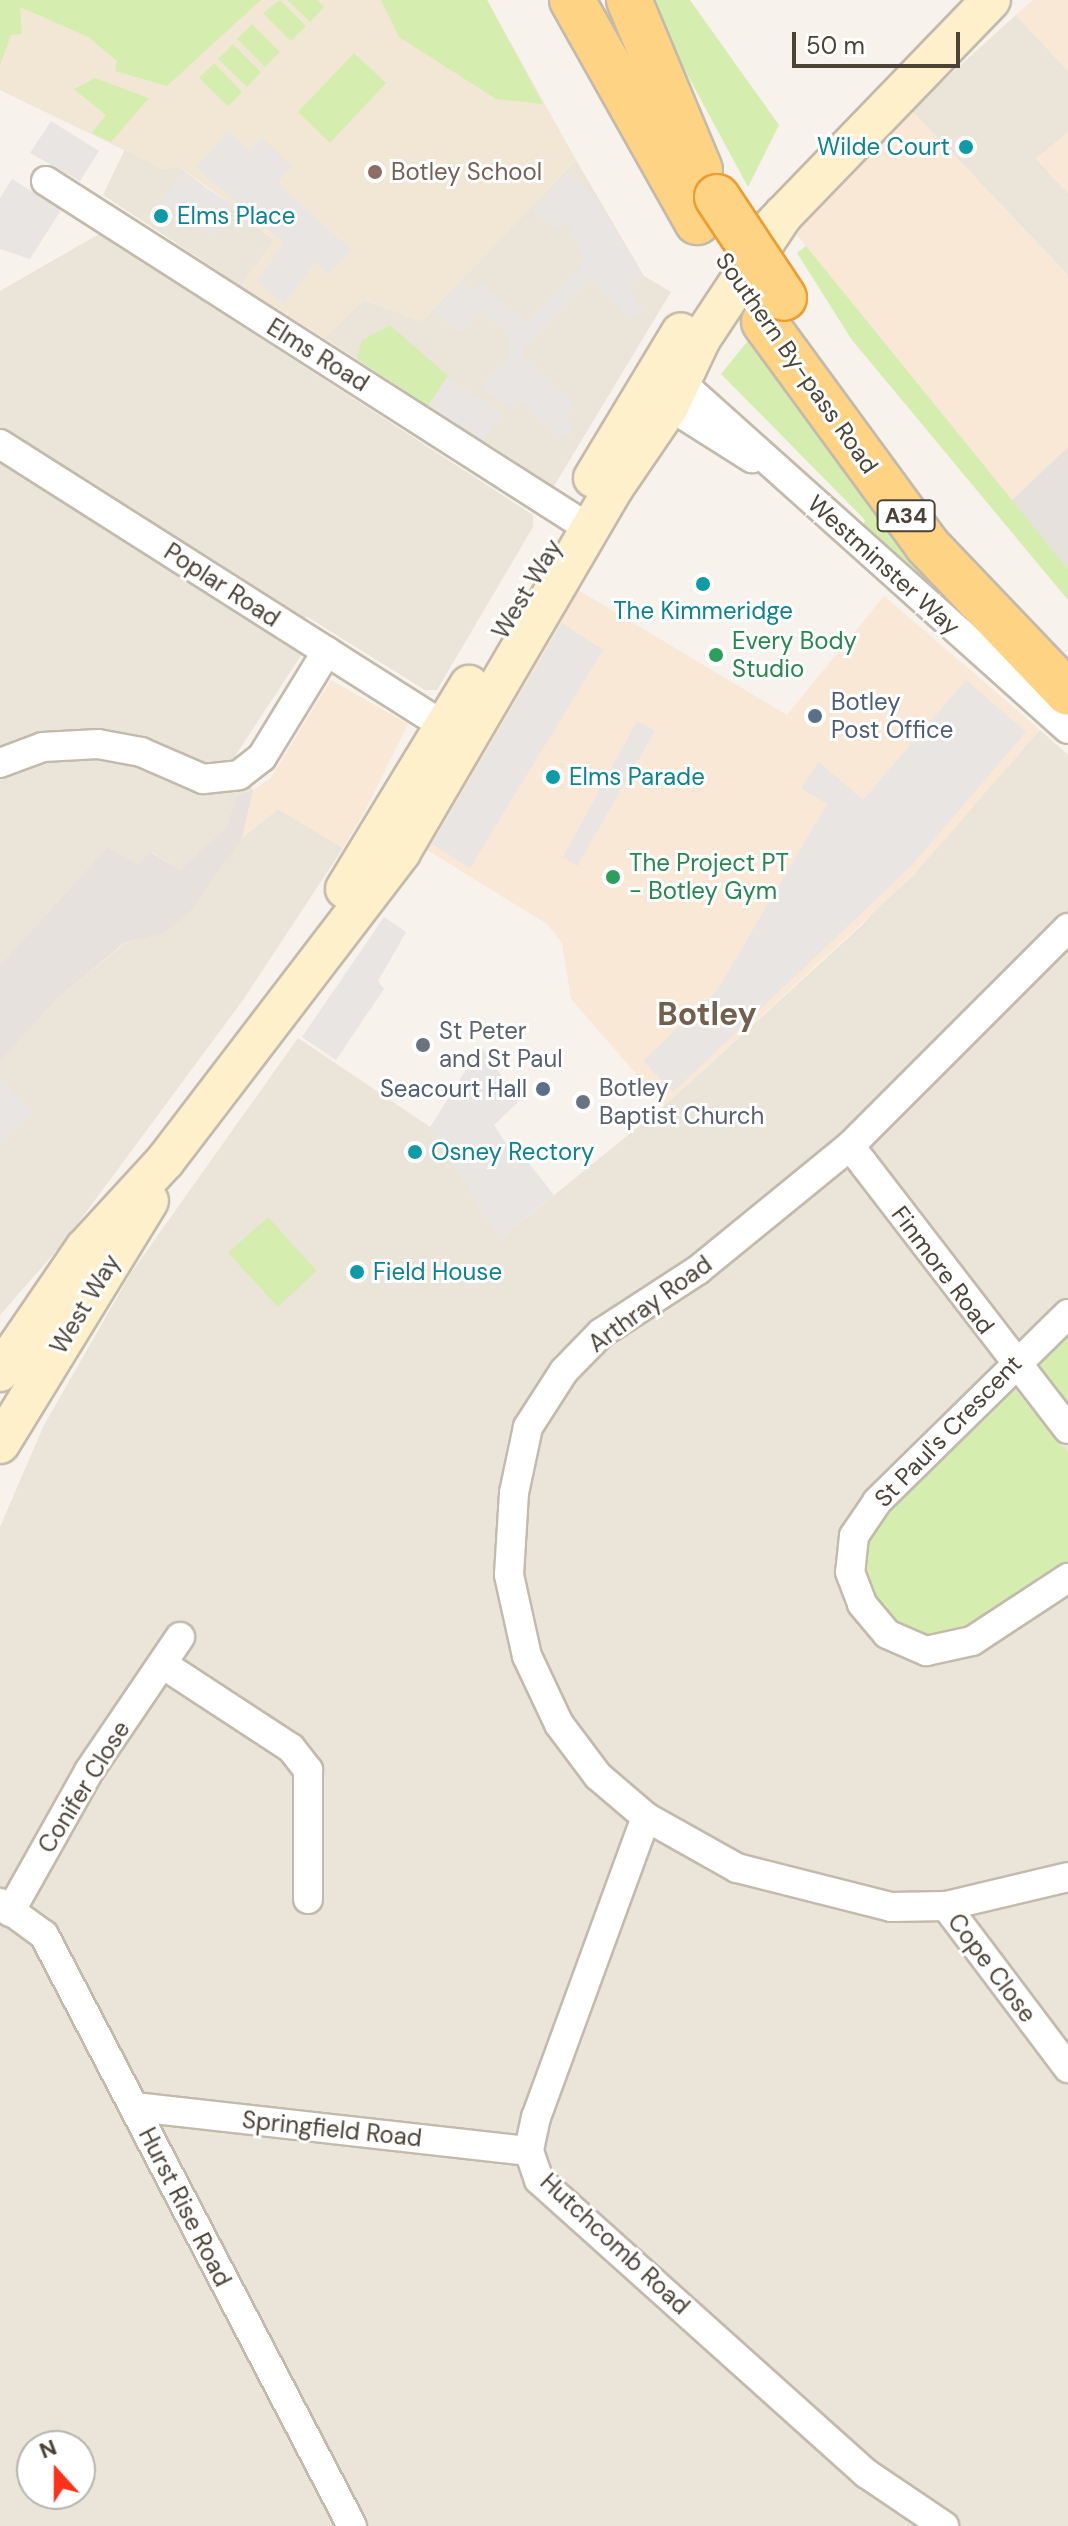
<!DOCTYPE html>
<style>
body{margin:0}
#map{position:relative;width:1068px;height:2526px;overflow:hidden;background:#f7f2eb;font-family:"DM Sans",sans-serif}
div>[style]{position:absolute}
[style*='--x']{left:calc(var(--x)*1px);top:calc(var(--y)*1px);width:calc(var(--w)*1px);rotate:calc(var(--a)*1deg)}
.residential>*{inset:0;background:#ebe4d8}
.commercial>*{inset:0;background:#f9e8d5}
.industrial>*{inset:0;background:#e6e1dc}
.education>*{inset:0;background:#f1e7d4}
.green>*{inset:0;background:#d5eeb0}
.parking>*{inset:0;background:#e8e5e2}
.roads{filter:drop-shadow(2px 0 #c3baac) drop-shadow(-2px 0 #c3baac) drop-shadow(0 2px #c3baac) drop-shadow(0 -2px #c3baac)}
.minor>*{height:28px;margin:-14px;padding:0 14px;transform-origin:14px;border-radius:14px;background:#fff}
.secondary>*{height:38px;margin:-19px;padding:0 19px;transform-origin:19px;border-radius:19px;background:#fff0cc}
.trunk>*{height:44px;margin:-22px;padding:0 22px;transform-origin:22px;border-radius:22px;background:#ffd384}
.bridges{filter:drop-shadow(2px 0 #ec9e2f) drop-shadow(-2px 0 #ec9e2f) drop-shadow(0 2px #ec9e2f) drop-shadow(0 -2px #ec9e2f)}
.trunk-bridge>*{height:44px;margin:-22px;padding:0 22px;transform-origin:22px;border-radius:22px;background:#ffd384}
.dots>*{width:22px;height:22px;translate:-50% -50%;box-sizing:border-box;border:4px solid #fff;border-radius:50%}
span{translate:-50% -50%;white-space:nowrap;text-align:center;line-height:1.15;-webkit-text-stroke:6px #fff;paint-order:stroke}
.shield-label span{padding:2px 6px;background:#fff;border:2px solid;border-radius:6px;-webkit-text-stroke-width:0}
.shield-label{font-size:22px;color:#4c4337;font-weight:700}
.culture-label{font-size:24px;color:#0d838f}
.right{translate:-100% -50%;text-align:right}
.left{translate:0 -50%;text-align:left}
.education-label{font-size:24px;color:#785e54}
.street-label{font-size:24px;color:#4c4337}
.leisure-label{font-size:24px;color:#27864d}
.service-label{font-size:24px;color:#4e5e75}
.worship-label{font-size:24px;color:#5b616d}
.district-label{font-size:32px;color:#70604d;font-weight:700}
.north{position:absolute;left:16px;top:2430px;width:80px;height:80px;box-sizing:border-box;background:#fff;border:2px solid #b7b4af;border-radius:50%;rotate:339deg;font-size:22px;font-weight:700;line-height:32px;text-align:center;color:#4c4337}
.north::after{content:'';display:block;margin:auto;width:28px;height:36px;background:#ff3119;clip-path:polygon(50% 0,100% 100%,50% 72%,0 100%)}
.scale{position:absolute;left:792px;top:32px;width:168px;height:36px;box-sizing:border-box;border:4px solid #4c4337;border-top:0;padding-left:10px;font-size:24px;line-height:28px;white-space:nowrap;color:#4c4337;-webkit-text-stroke:6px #fff;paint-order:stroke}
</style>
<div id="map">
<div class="residential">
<div style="clip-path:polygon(1016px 15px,1068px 71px,1068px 132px,1036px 159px,1068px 193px,1068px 275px,911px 110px)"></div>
<div style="clip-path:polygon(125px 149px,163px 169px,178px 166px,274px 240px,241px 286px,103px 195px)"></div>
<div style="clip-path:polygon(576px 160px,644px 276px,671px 292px,554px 486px,324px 338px,364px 300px,422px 321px)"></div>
<div style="clip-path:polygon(99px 234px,533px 515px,533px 527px,437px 690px,425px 690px,306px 616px,302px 654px,235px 756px,253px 790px,236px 796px,226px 827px,180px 870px,152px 852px,138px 866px,107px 847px,0 965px,0 291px)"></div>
<div style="clip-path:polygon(evenodd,1040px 730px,1068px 755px,1068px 2526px,0 2526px,0 1527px,44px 1425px,131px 1273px,298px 1038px,430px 1127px,500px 1239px,664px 1106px,861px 926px,1040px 730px,32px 2446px,80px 2446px,80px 2494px,32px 2494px,32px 2446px)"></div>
<div style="clip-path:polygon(278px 809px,343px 848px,243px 1000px,64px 1242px,0 1315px,0 1062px,57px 999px,125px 943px,162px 934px,242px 838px)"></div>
</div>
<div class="commercial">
<div style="clip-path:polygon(1033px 0,1068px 0,1068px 71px,1016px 15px)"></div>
<div style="clip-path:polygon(911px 110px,1068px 275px,1068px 447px,1010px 502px,796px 234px,835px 183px)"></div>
<div style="clip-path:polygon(1068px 132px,1068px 193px,1036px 159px)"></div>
<div style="clip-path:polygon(575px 588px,787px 715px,884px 596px,1040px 730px,912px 877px,664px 1106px,571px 999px,562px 943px,547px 924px,424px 848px)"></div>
<div style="clip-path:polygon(331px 680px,408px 724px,365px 811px,343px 848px,278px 809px,242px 838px,253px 790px,270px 779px)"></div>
</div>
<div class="industrial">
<div style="clip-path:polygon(1068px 447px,1068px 569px,1010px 502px)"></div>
<div style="clip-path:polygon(253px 790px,242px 838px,190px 911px,163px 934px,124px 943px,57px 999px,0 1062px,0 965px,107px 847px,138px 865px,151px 852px,180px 870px,226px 827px,236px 796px)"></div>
</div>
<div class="education">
<div style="clip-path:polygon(0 0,487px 0,576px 160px,422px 321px,364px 300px,324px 338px,241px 286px,274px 240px,231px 204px,178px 166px,163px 169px,0 90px)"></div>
</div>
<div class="green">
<div style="clip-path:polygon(0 0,261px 0,167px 86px,115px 71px,117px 61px,88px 37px,20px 7px,22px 34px,11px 35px,0 65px)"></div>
<div style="clip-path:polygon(280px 0,306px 26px,291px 41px,263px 13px)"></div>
<div style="clip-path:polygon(287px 0,317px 0,324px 7px,310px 22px)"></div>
<div style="clip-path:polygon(381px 0,487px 0,543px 104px,496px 99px,399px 37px)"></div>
<div style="clip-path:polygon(647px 0,690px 0,779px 125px,748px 187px)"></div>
<div style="clip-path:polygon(252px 24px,280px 52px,265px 67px,237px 39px)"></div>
<div style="clip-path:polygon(233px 44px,261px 72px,247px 87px,218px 59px)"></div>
<div style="clip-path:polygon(354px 53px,386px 83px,330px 143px,298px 112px)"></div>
<div style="clip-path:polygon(214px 63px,242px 92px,228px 106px,199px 78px)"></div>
<div style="clip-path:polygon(95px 78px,149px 98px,111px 142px,92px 133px,106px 115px,74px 89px)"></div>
<div style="clip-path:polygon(806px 246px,1068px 569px,1068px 600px,852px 340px,797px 253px)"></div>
<div style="clip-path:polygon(390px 325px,448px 376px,428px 406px,357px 359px,362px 340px)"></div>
<div style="clip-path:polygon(750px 338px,1026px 671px,863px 526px,865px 520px,721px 374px)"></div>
<div style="clip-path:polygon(268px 1217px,317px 1271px,278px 1307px,228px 1253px)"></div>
<div style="clip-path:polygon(1068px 1330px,1068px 1406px,1031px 1366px)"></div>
<div style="clip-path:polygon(1010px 1384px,1068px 1452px,1068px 1570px,967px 1640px,902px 1634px,865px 1599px,856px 1545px)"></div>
</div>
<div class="parking">
<div style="clip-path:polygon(51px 121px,99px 151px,80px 181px,30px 153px)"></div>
<div style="clip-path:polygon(229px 132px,249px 151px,262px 138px,292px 167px,277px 183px,351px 250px,328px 274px,315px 262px,284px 305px,257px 281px,284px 243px,196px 167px)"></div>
<div style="clip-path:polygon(182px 172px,234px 206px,214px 236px,162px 202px)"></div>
<div style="clip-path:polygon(568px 172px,597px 199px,643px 277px,628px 286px,644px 311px,630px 320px,591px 277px,523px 349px,524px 364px,529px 360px,576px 404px,563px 417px,575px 428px,564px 440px,521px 403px,514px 410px,480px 388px,509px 357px,509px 335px,483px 311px,460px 334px,434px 310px,462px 281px,474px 291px,482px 282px,527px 323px,584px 263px,572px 229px,565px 222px,556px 231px,533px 210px)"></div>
<div style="clip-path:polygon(12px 179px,61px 210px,30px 259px,0 249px,0 198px)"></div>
<div style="clip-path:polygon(447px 377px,503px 413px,484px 442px,428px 406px)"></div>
<div style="clip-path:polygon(562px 623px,603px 650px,470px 868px,432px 844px)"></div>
<div style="clip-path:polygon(966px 680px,1026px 732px,912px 865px,673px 1092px,643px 1061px,716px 992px,827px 804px,801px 788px,815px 767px,819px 762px,863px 800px)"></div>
<div style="clip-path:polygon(637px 721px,655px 731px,577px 866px,563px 857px)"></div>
<div style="clip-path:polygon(384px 917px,406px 932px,378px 981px,384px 989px,336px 1060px,302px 1037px)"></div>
<div style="clip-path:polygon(481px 1046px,519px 1101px,494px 1125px,518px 1162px,527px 1161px,554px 1195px,500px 1239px,430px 1127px)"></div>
<div style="clip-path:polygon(0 1077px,33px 1113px,0 1146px)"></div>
</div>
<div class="roads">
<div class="minor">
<div style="--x:46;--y:181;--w:646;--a:32.61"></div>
<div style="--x:667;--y:370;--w:538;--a:41.84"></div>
<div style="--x:655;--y:397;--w:115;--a:32.2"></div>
<div style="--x:0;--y:444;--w:526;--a:32.42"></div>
<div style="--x:0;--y:763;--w:46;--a:-20.4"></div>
<div style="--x:43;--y:747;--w:55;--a:-3.1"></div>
<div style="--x:98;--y:744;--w:44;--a:10.5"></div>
<div style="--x:141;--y:752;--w:68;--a:23.5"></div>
<div style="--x:203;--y:779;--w:36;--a:-6"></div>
<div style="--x:239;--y:775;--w:29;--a:-38"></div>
<div style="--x:262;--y:757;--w:124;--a:-58.5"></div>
<div style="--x:1068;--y:928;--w:308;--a:135"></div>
<div style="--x:850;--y:1146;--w:196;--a:140.8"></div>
<div style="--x:698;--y:1270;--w:116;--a:147"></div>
<div style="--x:601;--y:1333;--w:53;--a:134.2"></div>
<div style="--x:564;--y:1371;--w:67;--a:122.7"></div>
<div style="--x:528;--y:1427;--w:67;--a:102"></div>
<div style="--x:514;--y:1493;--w:82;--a:93.5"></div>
<div style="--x:509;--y:1575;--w:83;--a:77.5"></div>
<div style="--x:527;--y:1656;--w:75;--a:64.8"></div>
<div style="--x:559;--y:1724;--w:65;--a:53.1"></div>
<div style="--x:598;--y:1776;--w:63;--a:40.5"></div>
<div style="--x:646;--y:1817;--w:104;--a:29.3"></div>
<div style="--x:737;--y:1868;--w:159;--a:14.2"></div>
<div style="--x:891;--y:1907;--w:55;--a:-1"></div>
<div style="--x:946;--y:1906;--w:125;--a:-13.4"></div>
<div style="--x:850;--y:1146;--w:357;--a:52.4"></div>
<div style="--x:1068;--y:1314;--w:268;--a:135.5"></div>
<div style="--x:877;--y:1502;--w:41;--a:124.1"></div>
<div style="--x:854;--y:1536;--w:36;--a:96"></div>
<div style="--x:850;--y:1572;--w:34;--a:69"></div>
<div style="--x:862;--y:1604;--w:39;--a:50"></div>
<div style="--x:887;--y:1634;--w:43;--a:23.6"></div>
<div style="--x:926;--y:1651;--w:47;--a:-12.3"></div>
<div style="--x:972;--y:1641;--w:115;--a:-33.3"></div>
<div style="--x:164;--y:1665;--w:152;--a:33.2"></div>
<div style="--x:291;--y:1748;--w:28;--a:52"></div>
<div style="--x:308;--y:1770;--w:129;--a:90"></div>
<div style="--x:646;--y:1817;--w:320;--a:110.1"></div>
<div style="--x:536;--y:2117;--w:35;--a:102"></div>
<div style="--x:529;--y:2151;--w:31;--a:71"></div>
<div style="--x:539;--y:2180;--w:440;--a:41.9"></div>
<div style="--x:867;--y:2474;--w:93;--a:34"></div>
<div style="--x:0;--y:1903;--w:54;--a:36"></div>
<div style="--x:44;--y:1935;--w:666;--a:62.47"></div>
<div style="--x:946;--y:1906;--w:203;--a:53"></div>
<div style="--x:10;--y:1912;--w:162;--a:-60.7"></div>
<div style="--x:89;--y:1771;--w:162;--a:-55.8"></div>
<div style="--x:135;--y:2107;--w:396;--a:6.4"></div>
</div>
<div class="secondary">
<div style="--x:765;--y:234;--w:325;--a:-46"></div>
<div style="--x:593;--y:478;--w:170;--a:-58.9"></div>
<div style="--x:345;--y:889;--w:239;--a:-58.7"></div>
<div style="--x:0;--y:1372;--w:150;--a:-55.6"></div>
<div style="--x:85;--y:1248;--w:118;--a:-47.4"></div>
<div style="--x:165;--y:1161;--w:389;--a:-52.6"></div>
<div style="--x:401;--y:852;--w:420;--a:-59.7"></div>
<div style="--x:613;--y:489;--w:99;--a:-55.7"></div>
<div style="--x:669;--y:407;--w:75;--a:-64.8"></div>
<div style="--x:701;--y:339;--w:149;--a:-56.5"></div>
<div style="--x:0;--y:1444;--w:285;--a:-58.5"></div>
</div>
<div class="trunk">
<div style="--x:572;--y:0;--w:255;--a:60.6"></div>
<div style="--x:629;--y:0;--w:184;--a:67.3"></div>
<div style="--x:764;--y:322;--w:276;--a:53.8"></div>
<div style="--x:927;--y:545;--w:204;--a:46.4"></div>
</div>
</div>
<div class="bridges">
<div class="trunk-bridge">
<div style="--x:717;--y:197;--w:121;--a:56.4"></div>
</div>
</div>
<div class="dots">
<div style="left:966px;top:147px;background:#0f9aa8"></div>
<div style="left:375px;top:172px;background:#8d6e63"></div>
<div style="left:161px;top:216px;background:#0f9aa8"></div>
<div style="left:703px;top:584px;background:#0f9aa8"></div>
<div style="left:716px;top:655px;background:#2e9e5b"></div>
<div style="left:815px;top:716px;background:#5c6f8a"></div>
<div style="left:553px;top:777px;background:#0f9aa8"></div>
<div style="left:613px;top:877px;background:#2e9e5b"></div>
<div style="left:423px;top:1045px;background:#6b7280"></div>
<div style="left:543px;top:1089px;background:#5c6f8a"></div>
<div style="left:583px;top:1102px;background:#6b7280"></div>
<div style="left:415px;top:1152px;background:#0f9aa8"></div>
<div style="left:357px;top:1272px;background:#0f9aa8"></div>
</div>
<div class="shield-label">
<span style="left:906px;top:516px">A34</span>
</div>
<div class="culture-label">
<span class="right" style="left:950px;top:147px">Wilde Court</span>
<span class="left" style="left:177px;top:216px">Elms Place</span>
<span style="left:703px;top:611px">The Kimmeridge</span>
<span class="left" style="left:569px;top:777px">Elms Parade</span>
<span class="left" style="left:431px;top:1152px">Osney Rectory</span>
<span class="left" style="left:373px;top:1272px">Field House</span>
</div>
<div class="education-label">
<span class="left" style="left:391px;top:172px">Botley School</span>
</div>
<div class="street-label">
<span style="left:318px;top:355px;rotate:32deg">Elms Road</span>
<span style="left:797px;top:363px;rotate:55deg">Southern By-pass Road</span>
<span style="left:884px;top:565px;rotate:42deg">Westminster Way</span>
<span style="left:222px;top:585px;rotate:33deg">Poplar Road</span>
<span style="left:527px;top:589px;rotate:-59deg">West Way</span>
<span style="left:943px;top:1270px;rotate:53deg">Finmore Road</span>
<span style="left:85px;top:1304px;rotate:-59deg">West Way</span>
<span style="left:650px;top:1304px;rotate:-36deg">Arthray Road</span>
<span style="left:948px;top:1431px;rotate:-46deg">St Paul's Crescent</span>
<span style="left:84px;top:1787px;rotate:-58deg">Conifer Close</span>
<span style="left:992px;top:1968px;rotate:53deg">Cope Close</span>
<span style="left:332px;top:2129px;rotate:6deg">Springfield Road</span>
<span style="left:185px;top:2207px;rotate:63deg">Hurst Rise Road</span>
<span style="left:615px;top:2244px;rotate:43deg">Hutchcomb Road</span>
</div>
<div class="leisure-label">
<span class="left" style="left:732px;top:655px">Every Body<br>Studio</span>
<span class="left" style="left:629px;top:877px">The Project PT<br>- Botley Gym</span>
</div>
<div class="service-label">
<span class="left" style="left:831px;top:716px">Botley<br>Post Office</span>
<span class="right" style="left:527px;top:1089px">Seacourt Hall</span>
</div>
<div class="worship-label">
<span class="left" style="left:439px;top:1045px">St Peter<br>and St Paul</span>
<span class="left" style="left:599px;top:1102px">Botley<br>Baptist Church</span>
</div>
<div class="district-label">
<span style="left:707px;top:1014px">Botley</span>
</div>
<div class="north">N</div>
<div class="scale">50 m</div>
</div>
